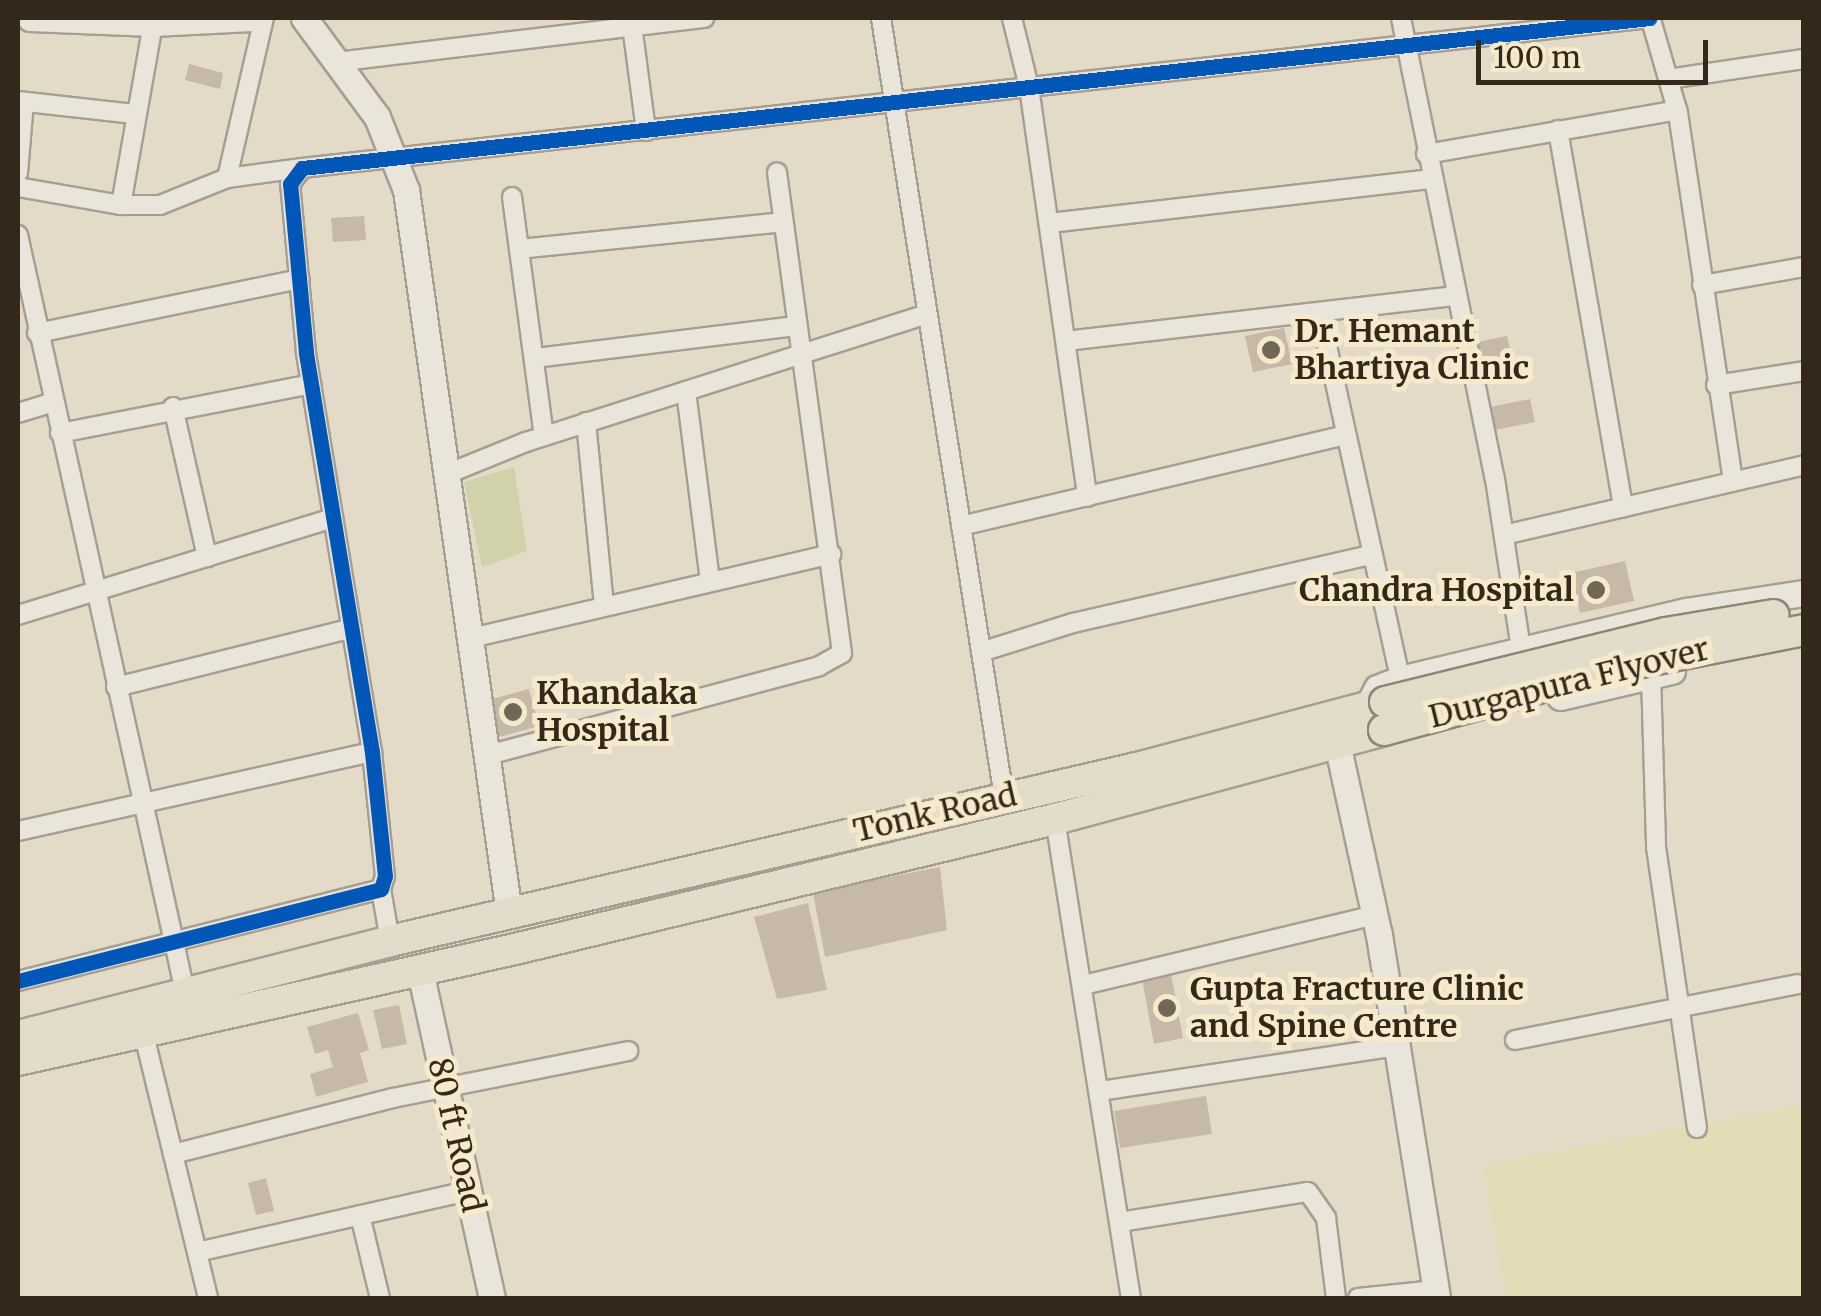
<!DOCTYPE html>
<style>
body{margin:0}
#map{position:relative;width:1821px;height:1316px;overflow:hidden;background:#e3dbc7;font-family:Merriweather,serif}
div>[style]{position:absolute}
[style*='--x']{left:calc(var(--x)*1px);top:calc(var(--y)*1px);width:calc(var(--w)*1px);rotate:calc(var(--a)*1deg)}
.farmland>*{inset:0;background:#e3dcb6}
.green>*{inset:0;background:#d1d2a9}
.building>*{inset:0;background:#c6b9a8}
.roads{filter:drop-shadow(2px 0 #a69f91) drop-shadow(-2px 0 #a69f91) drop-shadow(0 2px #a69f91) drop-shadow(0 -2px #a69f91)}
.street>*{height:18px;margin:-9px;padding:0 9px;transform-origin:9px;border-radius:9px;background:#eae5da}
.secondary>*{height:25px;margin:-12.5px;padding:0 12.5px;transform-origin:12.5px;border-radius:12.5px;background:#eae5da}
.primary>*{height:30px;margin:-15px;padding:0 15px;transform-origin:15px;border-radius:15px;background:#e2dcca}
.bridges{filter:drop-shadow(2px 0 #8c8578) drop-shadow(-2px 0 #8c8578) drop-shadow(0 2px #8c8578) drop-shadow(0 -2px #8c8578)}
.primary-bridge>*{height:30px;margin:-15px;padding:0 15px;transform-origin:15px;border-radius:15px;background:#e2dcca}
.cycleway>*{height:15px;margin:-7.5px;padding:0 7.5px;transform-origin:7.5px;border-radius:7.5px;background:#0057b8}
.dots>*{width:28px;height:28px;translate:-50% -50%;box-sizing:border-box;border:5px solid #f5eacb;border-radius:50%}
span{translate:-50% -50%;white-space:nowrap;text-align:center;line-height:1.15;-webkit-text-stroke:10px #f5eacb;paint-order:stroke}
.poi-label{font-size:32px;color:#34281b;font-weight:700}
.left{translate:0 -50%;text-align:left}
.right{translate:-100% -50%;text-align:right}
.street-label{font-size:32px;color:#34281b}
.frame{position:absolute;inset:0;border:20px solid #34281b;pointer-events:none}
.scale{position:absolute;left:1476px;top:40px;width:232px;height:45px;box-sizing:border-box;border:5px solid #34281b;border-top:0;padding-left:12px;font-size:30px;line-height:35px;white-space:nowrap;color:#34281b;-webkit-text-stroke:8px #f5eacb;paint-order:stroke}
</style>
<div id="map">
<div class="farmland">
<div style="clip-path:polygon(1803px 1105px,1803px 1298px,1506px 1298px,1482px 1165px)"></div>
</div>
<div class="green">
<div style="clip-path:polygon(514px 467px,527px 551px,482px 567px,464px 482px)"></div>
</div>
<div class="building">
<div style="clip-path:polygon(189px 64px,223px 73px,220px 89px,185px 80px)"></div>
<div style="clip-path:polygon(364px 216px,366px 240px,333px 242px,331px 218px)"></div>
<div style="clip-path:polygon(1284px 328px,1292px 364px,1253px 372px,1245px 336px)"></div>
<div style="clip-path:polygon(1507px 336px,1513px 363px,1474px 372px,1468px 344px)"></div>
<div style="clip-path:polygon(1530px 399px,1535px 422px,1490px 431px,1485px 408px)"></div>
<div style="clip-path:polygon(1625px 561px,1634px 601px,1580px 613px,1571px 573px)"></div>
<div style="clip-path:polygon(529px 689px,539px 726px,495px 738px,485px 701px)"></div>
<div style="clip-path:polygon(940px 867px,947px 930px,825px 957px,813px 892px)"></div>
<div style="clip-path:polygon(808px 903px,827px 990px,777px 999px,754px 917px)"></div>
<div style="clip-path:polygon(1171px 974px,1183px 1038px,1154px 1044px,1142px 979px)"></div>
<div style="clip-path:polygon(399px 1005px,407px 1044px,382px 1049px,373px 1010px)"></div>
<div style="clip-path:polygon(358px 1013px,369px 1050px,360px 1053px,368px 1082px,316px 1097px,310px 1074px,333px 1067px,328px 1050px,315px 1054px,307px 1027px)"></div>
<div style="clip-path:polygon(1206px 1096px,1212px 1134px,1120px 1148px,1114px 1111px)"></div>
<div style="clip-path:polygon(266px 1178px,274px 1211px,256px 1215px,248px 1183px)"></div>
</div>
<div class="roads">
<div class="street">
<div style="--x:631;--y:18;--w:114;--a:82.4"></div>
<div style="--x:881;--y:18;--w:789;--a:81.03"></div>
<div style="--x:1012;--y:18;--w:71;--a:76.2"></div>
<div style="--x:1029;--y:87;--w:414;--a:81.9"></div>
<div style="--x:1401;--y:18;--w:470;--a:78.5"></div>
<div style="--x:1495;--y:479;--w:171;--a:81.3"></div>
<div style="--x:1651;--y:20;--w:97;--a:73.8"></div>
<div style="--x:1678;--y:113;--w:372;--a:81.5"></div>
<div style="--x:335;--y:62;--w:372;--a:-6.8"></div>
<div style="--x:1668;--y:79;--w:137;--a:-8.4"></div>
<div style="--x:18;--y:101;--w:117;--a:6.4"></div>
<div style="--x:1558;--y:130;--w:383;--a:80.2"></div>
<div style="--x:1426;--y:154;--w:255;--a:-9.9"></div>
<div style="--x:18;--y:173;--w:71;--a:-85.2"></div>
<div style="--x:227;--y:178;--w:76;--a:-7.6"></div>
<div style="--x:18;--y:187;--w:105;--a:9.9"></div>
<div style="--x:121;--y:205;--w:39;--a:0"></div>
<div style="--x:160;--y:205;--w:72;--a:-21.9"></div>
<div style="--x:227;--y:178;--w:164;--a:-77"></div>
<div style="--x:512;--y:197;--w:241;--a:82.4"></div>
<div style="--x:121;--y:205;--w:185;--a:-80"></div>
<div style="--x:1050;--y:223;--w:384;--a:-6.6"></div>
<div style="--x:18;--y:235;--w:775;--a:77.56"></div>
<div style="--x:519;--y:249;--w:265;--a:-5.8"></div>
<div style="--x:1702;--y:285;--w:104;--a:-10"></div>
<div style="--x:1320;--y:314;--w:374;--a:77.6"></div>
<div style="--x:37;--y:333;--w:268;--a:-11.6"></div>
<div style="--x:1066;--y:341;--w:390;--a:-6.6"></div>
<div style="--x:535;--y:358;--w:264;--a:-7"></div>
<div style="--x:1716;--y:385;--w:89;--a:-9"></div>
<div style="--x:686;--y:391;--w:192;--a:82.8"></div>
<div style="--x:173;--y:407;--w:154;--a:77.2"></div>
<div style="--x:18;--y:413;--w:37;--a:-17"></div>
<div style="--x:586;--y:422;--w:184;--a:84.4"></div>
<div style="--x:60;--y:433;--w:256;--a:-11"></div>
<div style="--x:447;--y:474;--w:85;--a:-22.1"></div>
<div style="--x:526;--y:442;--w:420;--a:-17.7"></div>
<div style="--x:961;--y:526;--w:395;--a:-13.3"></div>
<div style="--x:1504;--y:535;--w:308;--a:-13.1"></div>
<div style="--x:18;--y:615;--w:330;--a:-17.1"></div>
<div style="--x:471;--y:638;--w:370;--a:-13.1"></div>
<div style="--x:981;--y:652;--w:96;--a:-17.5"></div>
<div style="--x:1073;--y:623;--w:306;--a:-12.9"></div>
<div style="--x:1651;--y:675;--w:172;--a:88.3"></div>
<div style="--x:1656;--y:847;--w:284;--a:81.7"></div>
<div style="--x:116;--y:687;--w:243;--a:-14"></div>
<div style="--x:488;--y:755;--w:343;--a:-15"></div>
<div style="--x:819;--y:666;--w:26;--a:-29"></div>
<div style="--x:842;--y:653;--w:485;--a:-97.7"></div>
<div style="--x:1055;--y:819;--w:485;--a:81"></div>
<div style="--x:18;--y:831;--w:363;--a:-12.6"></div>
<div style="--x:381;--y:889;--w:53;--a:80.2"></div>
<div style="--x:18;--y:981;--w:374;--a:-14.2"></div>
<div style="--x:381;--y:889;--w:14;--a:-73"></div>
<div style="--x:385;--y:876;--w:125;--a:-96"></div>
<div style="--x:372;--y:752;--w:405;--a:-99.4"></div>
<div style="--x:306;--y:352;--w:169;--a:-95.4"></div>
<div style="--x:290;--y:184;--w:20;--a:-53"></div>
<div style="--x:302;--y:168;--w:1356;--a:-6.35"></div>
<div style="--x:1084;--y:985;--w:299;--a:-13.5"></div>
<div style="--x:144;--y:1035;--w:271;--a:76.3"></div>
<div style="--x:1515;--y:1040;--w:288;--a:-11.2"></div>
<div style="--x:1100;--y:1091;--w:301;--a:-8.6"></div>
<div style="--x:173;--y:1154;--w:227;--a:-14.3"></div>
<div style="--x:393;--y:1098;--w:240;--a:-11.3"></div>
<div style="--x:360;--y:1215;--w:85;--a:76.5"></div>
<div style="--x:1120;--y:1222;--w:190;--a:-9.1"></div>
<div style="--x:1308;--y:1192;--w:32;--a:55"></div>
<div style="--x:1326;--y:1218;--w:81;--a:82.9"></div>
<div style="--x:197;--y:1252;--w:278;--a:-12.7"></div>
<div style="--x:1358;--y:1298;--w:78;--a:-5.9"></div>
</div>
<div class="secondary">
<div style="--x:30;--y:18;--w:123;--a:2.3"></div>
<div style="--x:153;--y:23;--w:98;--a:-2.9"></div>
<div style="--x:304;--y:18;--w:123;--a:53.6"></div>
<div style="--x:377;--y:117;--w:79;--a:68.3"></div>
<div style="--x:406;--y:190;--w:730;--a:81.89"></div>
<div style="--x:1560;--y:697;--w:115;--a:-13.1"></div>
<div style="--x:1367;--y:707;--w:21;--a:-62"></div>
<div style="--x:1377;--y:688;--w:25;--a:-21"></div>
<div style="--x:1400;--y:679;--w:294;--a:-13.4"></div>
<div style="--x:1686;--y:611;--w:119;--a:-8.7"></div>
<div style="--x:1337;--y:743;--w:197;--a:77.7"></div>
<div style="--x:1379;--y:935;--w:368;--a:80.9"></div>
<div style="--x:420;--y:971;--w:335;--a:77.6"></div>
</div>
<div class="primary">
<div style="--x:18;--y:1036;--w:384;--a:-14.3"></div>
<div style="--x:390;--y:941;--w:775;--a:-13.05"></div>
<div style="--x:1145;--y:766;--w:248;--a:-14.9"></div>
<div style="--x:18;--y:1060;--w:509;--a:-12.59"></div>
<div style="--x:515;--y:949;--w:555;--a:-13.54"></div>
<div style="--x:1055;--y:819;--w:341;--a:-15.1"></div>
</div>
</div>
<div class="bridges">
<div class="primary-bridge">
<div style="--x:1385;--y:702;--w:289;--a:-13.8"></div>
<div style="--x:1666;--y:633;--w:109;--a:-9.5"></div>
<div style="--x:1384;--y:730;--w:240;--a:-15.2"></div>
<div style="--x:1616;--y:667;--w:192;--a:-11.1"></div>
</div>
</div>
<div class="cycleway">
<div style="--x:18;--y:981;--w:374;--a:-14.2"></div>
<div style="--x:381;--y:889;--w:14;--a:-73"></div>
<div style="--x:385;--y:876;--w:125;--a:-96"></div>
<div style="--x:372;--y:752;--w:405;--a:-99.4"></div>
<div style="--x:306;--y:352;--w:169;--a:-95.4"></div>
<div style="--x:290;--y:184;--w:20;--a:-53"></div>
<div style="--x:302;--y:168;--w:1356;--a:-6.35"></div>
</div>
<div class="dots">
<div style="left:1271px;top:350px;background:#716757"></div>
<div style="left:1596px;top:590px;background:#716757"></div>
<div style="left:513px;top:712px;background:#716757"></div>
<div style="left:1167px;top:1008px;background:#716757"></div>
</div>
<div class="poi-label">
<span class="left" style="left:1294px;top:350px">Dr. Hemant<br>Bhartiya Clinic</span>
<span class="right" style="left:1574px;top:590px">Chandra Hospital</span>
<span class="left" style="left:536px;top:712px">Khandaka<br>Hospital</span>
<span class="left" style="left:1190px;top:1008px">Gupta Fracture Clinic<br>and Spine Centre</span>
</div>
<div class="street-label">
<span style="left:1569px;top:683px;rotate:-14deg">Durgapura Flyover</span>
<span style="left:935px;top:813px;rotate:-13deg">Tonk Road</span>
<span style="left:456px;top:1135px;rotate:77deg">80 ft Road</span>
</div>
<div class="frame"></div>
<div class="scale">100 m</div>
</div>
